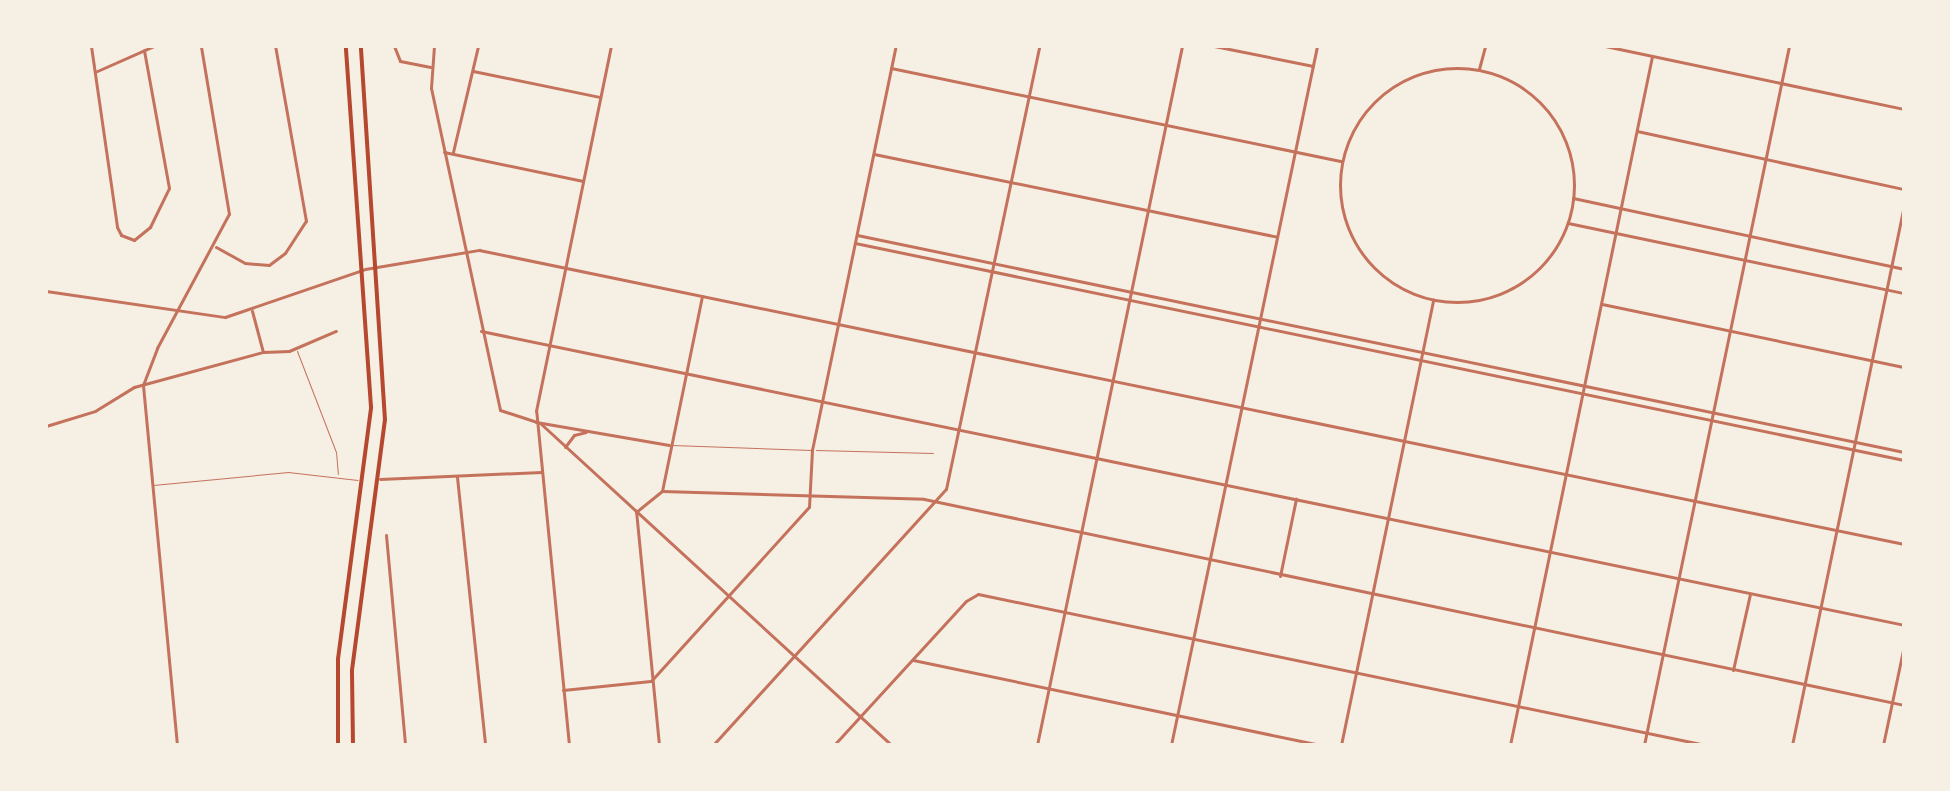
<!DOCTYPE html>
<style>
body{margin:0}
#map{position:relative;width:1950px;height:791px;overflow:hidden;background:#f6efe4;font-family:Barlow,sans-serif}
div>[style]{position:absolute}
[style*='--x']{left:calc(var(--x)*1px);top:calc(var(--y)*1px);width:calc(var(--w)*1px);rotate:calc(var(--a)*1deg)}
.service>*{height:1px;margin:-0.5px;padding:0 0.5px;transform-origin:0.5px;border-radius:0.5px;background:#c5725c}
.minor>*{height:3px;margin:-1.5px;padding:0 1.5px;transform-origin:1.5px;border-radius:1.5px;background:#c5725c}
.minor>.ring{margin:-1.5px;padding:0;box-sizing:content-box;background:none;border:3px solid #c5725c;border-radius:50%}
.tertiary>*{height:3px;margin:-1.5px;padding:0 1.5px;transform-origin:1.5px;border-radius:1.5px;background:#c5725c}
.primary>*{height:4px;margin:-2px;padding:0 2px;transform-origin:2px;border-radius:2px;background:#b5482f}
span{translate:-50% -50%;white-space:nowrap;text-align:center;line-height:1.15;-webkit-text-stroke:6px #f6efe4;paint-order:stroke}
.frame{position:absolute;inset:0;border:48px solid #f6efe4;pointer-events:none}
</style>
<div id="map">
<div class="service">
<div style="--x:297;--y:351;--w:108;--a:68.9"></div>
<div style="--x:336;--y:452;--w:22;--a:85"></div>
<div style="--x:672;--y:445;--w:139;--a:2.1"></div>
<div style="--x:816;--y:450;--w:117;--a:1.5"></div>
<div style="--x:153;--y:485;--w:136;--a:-5.5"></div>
<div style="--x:288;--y:472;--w:70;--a:6.5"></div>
</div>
<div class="minor">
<div style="--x:91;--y:46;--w:183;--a:81.8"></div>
<div style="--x:117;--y:227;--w:9;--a:63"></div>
<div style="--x:121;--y:235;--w:14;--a:21"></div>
<div style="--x:134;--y:240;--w:21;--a:-39"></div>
<div style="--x:150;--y:227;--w:43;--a:-64"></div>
<div style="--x:169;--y:188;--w:140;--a:-100.3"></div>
<div style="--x:394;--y:46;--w:16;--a:68"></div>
<div style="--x:400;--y:61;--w:31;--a:11"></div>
<div style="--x:434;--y:46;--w:42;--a:94.1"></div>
<div style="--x:431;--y:88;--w:329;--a:77.9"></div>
<div style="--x:500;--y:410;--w:38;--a:18"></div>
<div style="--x:536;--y:422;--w:135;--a:9.8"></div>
<div style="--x:1214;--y:46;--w:101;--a:11.4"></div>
<div style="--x:1605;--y:46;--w:306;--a:11.9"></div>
<div style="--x:891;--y:68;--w:460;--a:11.7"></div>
<div class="ring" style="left:1340px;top:68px;width:231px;height:231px"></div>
<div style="--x:1479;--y:69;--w:24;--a:-75"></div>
<div style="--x:473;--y:71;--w:130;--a:11.6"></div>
<div style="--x:95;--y:72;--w:64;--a:-23.8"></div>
<div style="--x:1637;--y:131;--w:273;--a:12.3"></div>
<div style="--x:444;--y:152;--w:142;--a:11.8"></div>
<div style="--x:453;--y:152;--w:109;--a:-76.7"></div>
<div style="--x:874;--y:154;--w:411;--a:11.6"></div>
<div style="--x:1573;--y:198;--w:339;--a:12.1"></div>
<div style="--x:1568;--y:223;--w:343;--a:11.8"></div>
<div style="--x:857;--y:235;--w:1069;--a:11.71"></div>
<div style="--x:855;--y:243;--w:1071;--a:11.69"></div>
<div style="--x:216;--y:247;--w:33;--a:29"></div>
<div style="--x:245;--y:263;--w:24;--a:5"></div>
<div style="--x:269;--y:265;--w:20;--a:-37"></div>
<div style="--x:285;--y:253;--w:38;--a:-57"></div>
<div style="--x:306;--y:221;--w:178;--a:-100"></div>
<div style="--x:46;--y:291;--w:181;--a:8.3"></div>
<div style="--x:225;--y:317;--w:148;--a:-18.9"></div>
<div style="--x:365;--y:269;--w:116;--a:-9.5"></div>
<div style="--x:479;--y:250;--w:1455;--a:11.66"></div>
<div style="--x:1602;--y:304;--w:309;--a:11.8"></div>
<div style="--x:252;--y:311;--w:42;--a:75"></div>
<div style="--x:263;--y:352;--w:26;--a:-2"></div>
<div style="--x:289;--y:351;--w:51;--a:-23.1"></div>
<div style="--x:481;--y:331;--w:1453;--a:11.67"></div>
<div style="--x:540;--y:423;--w:476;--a:42.5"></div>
<div style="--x:46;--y:426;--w:51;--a:-17"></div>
<div style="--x:95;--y:411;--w:46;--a:-31.6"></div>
<div style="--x:134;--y:387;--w:134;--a:-15.2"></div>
<div style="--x:565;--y:447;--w:15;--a:-53"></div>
<div style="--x:574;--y:435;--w:12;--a:-14"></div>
<div style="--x:457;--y:477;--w:269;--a:84"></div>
<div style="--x:380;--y:479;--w:162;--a:-2.5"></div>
<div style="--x:662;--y:491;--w:199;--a:-78.4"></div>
<div style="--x:386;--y:535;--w:211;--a:84.8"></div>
<div style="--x:1280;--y:576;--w:79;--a:-78.3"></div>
<div style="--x:913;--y:660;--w:416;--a:11.8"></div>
<div style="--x:1733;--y:670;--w:78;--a:-77.4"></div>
<div style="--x:563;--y:690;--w:88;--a:-5.8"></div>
<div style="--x:651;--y:681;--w:235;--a:-47.8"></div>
<div style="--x:809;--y:507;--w:57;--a:-87"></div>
<div style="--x:812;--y:450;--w:413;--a:-78.3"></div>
<div style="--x:659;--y:745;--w:234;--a:-95.6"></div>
<div style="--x:636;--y:512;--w:33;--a:-39"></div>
<div style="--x:662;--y:491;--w:262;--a:1.7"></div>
<div style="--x:924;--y:499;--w:1001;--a:11.87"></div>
<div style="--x:713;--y:745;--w:346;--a:-47.7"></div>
<div style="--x:946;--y:489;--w:453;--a:-78.1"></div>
<div style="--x:834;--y:745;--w:195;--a:-47.5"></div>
<div style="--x:966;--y:601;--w:14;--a:-30"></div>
<div style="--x:978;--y:594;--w:743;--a:11.73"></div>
<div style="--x:1037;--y:745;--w:714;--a:-78.28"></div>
<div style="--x:1171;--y:745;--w:714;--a:-78.2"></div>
<div style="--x:1341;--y:745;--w:455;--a:-78.3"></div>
<div style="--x:1510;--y:745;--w:703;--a:-78.35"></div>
<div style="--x:1644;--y:745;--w:714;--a:-78.28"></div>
<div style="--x:1792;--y:745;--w:551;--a:-78.28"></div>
<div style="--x:1883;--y:745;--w:102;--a:-78.1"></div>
</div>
<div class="tertiary">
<div style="--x:177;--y:745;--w:362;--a:-95.4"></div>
<div style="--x:143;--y:385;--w:40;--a:-69"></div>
<div style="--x:157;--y:348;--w:152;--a:-61.8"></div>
<div style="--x:229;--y:214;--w:170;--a:-99.5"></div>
<div style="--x:569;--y:745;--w:336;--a:-95.6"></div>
<div style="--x:536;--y:411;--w:373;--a:-78.4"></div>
</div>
<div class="primary">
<div style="--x:338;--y:745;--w:86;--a:-90"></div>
<div style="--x:338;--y:659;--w:254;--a:-82.5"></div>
<div style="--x:371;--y:407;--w:362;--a:-94"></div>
<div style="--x:353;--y:745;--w:75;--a:-90.8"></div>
<div style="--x:352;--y:670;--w:252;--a:-82.5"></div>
<div style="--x:385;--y:420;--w:375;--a:-93.7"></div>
</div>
<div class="frame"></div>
</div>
